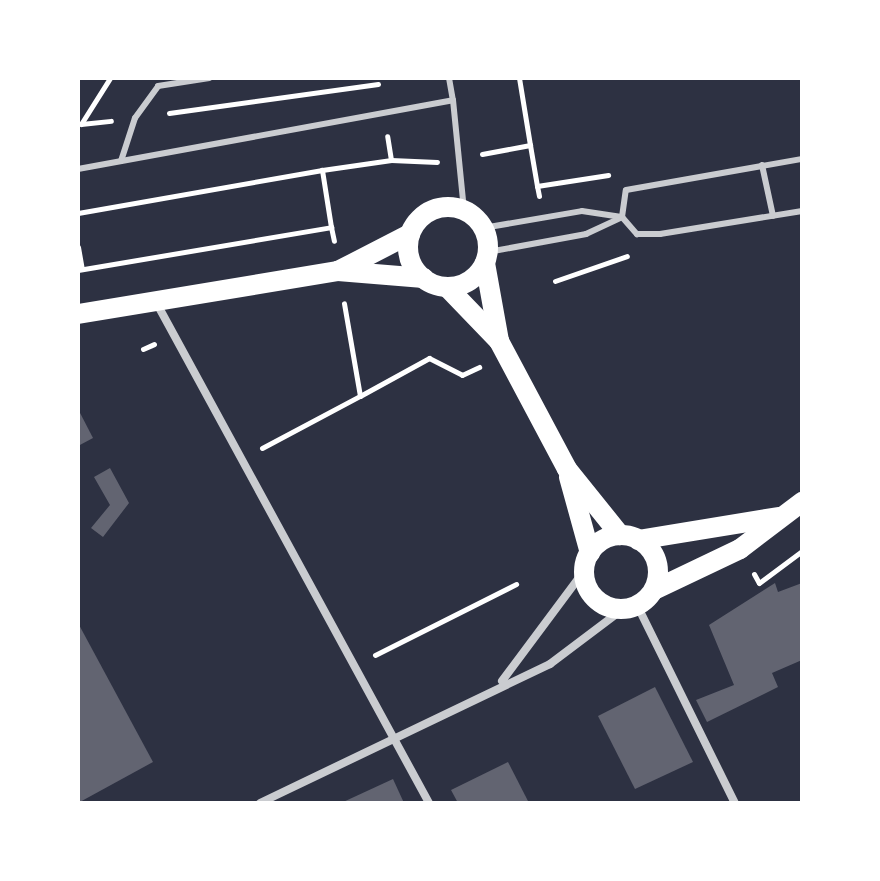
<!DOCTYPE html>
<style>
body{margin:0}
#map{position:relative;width:880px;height:881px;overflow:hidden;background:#2d3142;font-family:"IBM Plex Serif",serif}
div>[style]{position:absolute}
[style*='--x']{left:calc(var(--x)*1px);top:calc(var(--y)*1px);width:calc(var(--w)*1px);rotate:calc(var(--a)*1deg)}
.building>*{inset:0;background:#626471}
.path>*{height:5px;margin:-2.5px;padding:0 2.5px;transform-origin:2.5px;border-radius:2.5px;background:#fff}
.service>*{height:6px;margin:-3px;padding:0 3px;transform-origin:3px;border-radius:3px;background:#caccd0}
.minor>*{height:8px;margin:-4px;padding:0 4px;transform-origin:4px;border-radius:4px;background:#caccd0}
.primary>*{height:20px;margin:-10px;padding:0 10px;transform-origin:10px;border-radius:10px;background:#fff}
.primary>.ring{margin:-10px;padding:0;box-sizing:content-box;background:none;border:20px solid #fff;border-radius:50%}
span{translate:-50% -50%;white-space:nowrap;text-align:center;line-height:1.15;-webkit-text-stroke:6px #fff;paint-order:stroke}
.frame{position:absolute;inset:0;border:80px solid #fff;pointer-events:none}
</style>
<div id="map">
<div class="building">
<div style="clip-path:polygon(78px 409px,93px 438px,78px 446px)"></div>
<div style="clip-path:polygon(110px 468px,129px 503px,103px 537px,91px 528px,110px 505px,94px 477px)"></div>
<div style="clip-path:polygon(775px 583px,778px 592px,802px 583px,802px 660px,772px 673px,778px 687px,707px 722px,696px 700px,734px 685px,709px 625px)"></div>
<div style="clip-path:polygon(78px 623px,153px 762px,78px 803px)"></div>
<div style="clip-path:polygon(655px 687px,693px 762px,635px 789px,598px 716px)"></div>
<div style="clip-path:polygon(508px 762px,529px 803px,458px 803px,451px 790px)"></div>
<div style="clip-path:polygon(393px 779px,404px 803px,341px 803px)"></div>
</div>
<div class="path">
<div style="--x:169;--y:113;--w:211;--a:-7.9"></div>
<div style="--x:81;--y:124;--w:30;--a:-6"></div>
<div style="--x:81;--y:124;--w:54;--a:-57.8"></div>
<div style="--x:530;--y:145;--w:42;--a:80.3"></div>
<div style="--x:482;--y:154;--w:49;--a:-10.6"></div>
<div style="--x:530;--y:145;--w:68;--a:-99.3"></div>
<div style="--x:391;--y:160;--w:46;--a:2.5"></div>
<div style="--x:539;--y:196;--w:10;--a:-101"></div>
<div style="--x:537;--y:186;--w:72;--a:-8.8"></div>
<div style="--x:78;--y:213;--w:248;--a:-10"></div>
<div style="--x:331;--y:227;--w:58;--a:-99"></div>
<div style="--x:322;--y:170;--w:70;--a:-8.2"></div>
<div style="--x:391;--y:160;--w:24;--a:-99"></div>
<div style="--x:78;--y:247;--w:22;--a:80"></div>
<div style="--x:78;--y:270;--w:257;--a:-9.6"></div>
<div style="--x:331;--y:227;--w:14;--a:78"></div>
<div style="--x:555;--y:281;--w:76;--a:-19.1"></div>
<div style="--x:143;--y:349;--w:12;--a:-24"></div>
<div style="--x:360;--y:396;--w:79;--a:-28.8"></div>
<div style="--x:429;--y:358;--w:37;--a:27"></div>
<div style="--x:462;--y:375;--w:19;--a:-25"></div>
<div style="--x:262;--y:448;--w:111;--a:-28"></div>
<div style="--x:360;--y:396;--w:94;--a:-99.8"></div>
<div style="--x:754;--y:574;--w:10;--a:61"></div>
<div style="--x:759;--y:583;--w:54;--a:-36.7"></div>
<div style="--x:375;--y:655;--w:158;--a:-26.7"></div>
</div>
<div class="service">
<div style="--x:449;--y:78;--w:22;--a:80"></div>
<div style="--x:121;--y:161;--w:45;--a:-72"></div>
<div style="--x:135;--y:118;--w:39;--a:-54"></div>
<div style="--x:158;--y:86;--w:52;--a:-8.9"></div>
<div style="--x:762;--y:165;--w:52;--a:77.8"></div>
<div style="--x:78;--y:169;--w:381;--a:-10.4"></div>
<div style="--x:453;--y:100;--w:111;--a:84.3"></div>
<div style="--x:483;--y:228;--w:100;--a:-9.7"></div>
<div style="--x:582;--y:211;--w:40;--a:8.5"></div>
<div style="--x:622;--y:217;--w:27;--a:-82"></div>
<div style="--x:626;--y:190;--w:179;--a:-10"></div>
<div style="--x:488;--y:252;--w:100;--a:-10.4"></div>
<div style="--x:586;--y:234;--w:40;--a:-25"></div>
<div style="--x:622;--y:217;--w:23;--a:49"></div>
<div style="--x:637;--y:234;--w:23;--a:0"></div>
<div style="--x:660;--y:234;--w:144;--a:-9.2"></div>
</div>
<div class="minor">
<div style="--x:156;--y:302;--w:571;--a:61.41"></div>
<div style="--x:637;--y:605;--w:221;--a:63.7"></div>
<div style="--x:502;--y:681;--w:137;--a:-53.3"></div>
<div style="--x:260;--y:803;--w:322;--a:-25.6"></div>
<div style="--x:550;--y:664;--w:91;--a:-37"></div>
</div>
<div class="primary">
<div class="ring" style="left:408px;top:207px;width:60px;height:60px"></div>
<div style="--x:485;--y:263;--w:79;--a:79.8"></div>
<div style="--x:338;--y:271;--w:81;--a:-27.2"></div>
<div style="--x:447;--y:287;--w:75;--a:46.1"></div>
<div style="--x:499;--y:341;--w:145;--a:62"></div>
<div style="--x:567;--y:469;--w:85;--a:51.2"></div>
<div style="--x:78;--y:314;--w:264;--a:-9.4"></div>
<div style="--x:338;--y:271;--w:86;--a:4.7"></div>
<div style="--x:569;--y:477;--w:79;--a:74.6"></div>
<div class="ring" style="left:584px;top:535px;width:54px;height:54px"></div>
<div style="--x:638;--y:540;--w:142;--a:-9.3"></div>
<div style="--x:654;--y:590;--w:95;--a:-25.5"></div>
<div style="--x:740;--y:549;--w:78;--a:-37.2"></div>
</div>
<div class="frame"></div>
</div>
